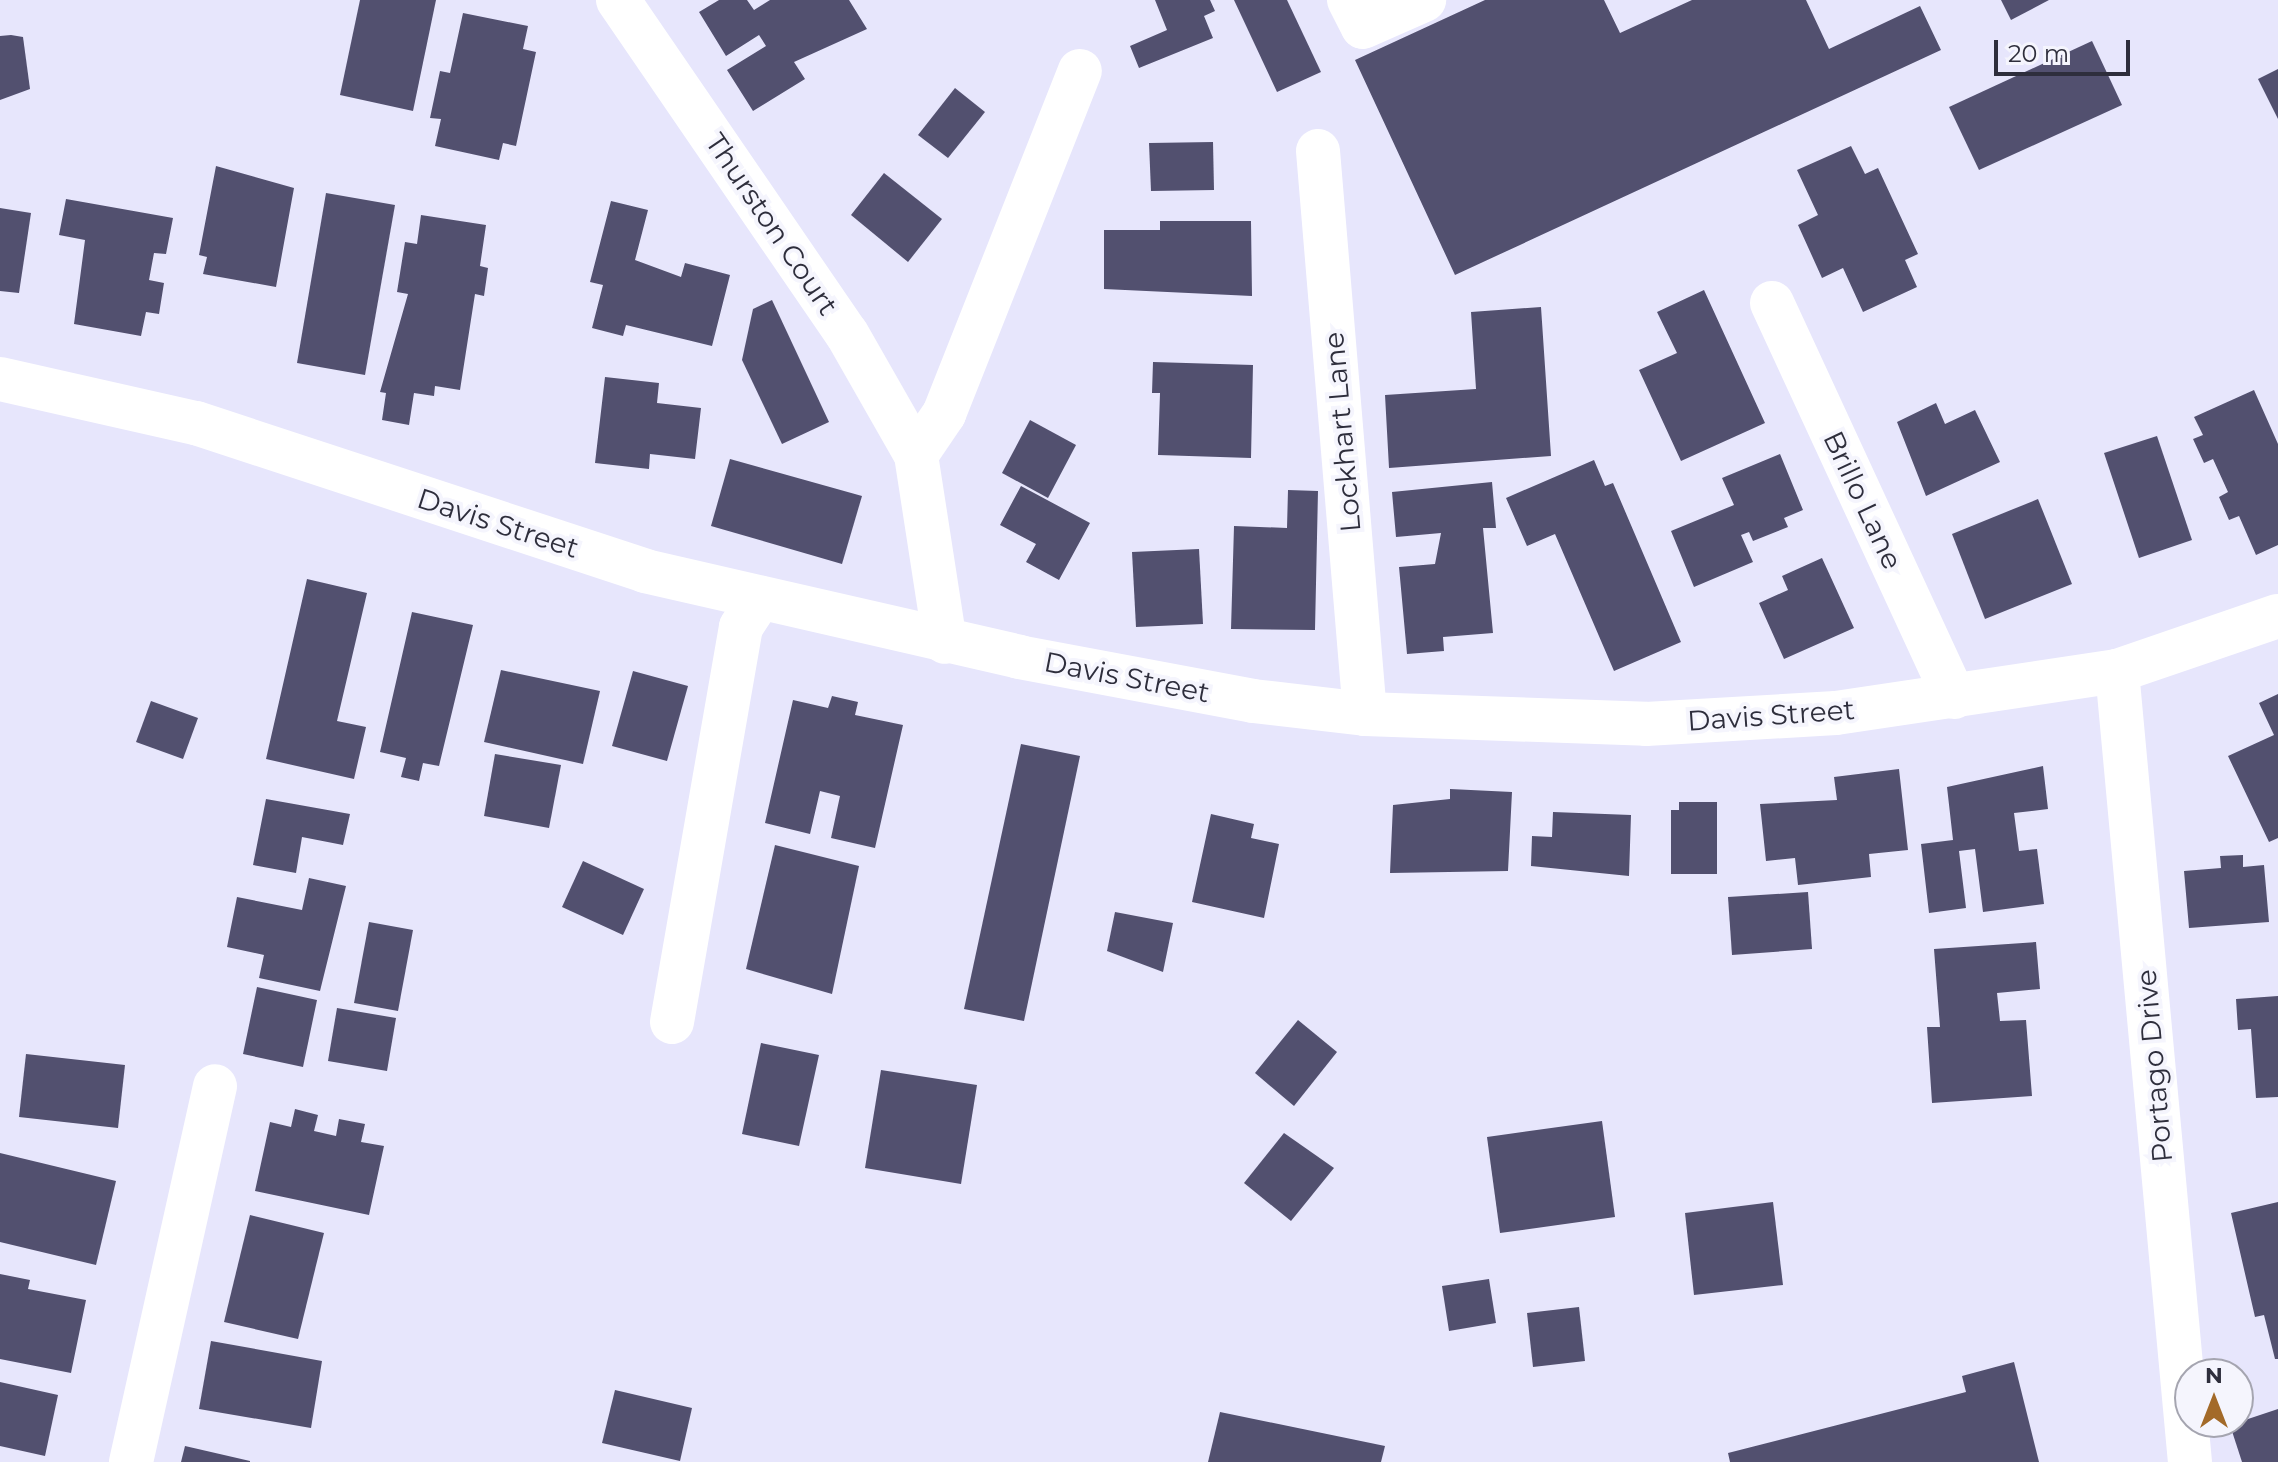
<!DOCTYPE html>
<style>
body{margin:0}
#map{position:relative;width:2278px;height:1462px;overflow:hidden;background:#e7e6fc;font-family:Montserrat,sans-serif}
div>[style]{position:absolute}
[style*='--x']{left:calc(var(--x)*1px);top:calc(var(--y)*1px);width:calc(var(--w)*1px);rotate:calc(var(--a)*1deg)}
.building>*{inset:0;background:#52506f}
.minor>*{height:44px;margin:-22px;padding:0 22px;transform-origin:22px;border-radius:22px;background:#fff}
span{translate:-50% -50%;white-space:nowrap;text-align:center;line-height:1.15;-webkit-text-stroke:8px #f5f5fd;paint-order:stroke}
.street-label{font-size:28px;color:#2e2e3c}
.north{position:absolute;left:2174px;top:1358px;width:80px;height:80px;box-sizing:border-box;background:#f5f5fd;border:2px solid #a5a5b0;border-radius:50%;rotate:0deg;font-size:22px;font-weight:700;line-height:32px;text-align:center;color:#2e2e3c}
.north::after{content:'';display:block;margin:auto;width:28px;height:36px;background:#a36a29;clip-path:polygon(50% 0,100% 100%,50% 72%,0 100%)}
.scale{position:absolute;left:1994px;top:40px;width:136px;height:36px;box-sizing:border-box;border:4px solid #2e2e3c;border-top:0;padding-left:10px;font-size:24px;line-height:28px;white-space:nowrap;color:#2e2e3c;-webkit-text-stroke:6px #f5f5fd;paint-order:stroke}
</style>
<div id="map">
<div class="building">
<div style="clip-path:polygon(360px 0,436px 0,413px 111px,340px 95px)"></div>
<div style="clip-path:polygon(719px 0,747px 0,754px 10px,770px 0,849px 0,867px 29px,794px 62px,805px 79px,753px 111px,727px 70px,766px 46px,759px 35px,726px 56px,699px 12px)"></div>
<div style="clip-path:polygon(1155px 0,1210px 0,1215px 11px,1204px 16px,1213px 38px,1139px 68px,1130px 46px,1167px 30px)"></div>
<div style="clip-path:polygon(1234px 0,1287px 0,1321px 72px,1277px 92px)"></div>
<div style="clip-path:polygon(1485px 0,1604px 0,1620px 33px,1692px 0,1806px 0,1829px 49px,1920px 6px,1941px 50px,1455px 275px,1355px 60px)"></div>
<div style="clip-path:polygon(2001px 0,2049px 0,2011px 20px)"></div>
<div style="clip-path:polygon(463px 13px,528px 26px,523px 49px,536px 52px,516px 146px,503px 143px,499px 160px,435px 146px,441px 119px,430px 118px,440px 71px,450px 73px)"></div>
<div style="clip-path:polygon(11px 35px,23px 37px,30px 89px,0 100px,0 36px)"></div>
<div style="clip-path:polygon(2092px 41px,2122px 105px,1979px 170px,1949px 107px)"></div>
<div style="clip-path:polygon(2278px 69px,2278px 119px,2258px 79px)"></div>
<div style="clip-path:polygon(955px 88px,985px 112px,948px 158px,918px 135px)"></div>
<div style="clip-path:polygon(1213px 142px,1214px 190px,1151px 191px,1149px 143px)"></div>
<div style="clip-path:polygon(1851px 146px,1865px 174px,1878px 168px,1918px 254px,1905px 260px,1917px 287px,1863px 312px,1843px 268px,1822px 278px,1798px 225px,1818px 215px,1797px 170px)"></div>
<div style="clip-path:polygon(216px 166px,294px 188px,276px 287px,203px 274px,207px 257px,199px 255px)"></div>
<div style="clip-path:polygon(884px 173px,942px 219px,908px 262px,851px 215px)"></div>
<div style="clip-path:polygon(326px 193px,395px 205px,365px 375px,297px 363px)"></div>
<div style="clip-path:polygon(66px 199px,173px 218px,166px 254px,154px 253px,149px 280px,164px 283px,159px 314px,146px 312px,141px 336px,74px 324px,85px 240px,59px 235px)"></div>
<div style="clip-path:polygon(611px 201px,648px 210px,635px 260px,681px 277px,685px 263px,730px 275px,712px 346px,626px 325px,623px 336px,592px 328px,603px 285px,590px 282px)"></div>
<div style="clip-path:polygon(0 208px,31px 213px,19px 293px,0 291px)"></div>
<div style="clip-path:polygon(421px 215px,486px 225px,480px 266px,488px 268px,484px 296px,475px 294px,460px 390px,435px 386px,434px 396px,414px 393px,409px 425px,382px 420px,386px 393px,380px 392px,408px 294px,397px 292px,405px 242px,417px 244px)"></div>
<div style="clip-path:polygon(1160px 221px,1251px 221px,1252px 296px,1104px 289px,1104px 230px,1160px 230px)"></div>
<div style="clip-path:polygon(1704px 290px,1765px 423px,1681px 461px,1639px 370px,1677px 353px,1657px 312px)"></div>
<div style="clip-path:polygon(772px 300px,829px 422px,782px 444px,742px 360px,753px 309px)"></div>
<div style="clip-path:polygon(1541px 307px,1551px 456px,1389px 468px,1385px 395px,1476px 389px,1471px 312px)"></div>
<div style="clip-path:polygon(1153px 362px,1253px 365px,1251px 458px,1158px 455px,1160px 393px,1152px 393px)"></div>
<div style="clip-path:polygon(605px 377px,659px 383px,657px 403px,701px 408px,695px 459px,650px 454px,649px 469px,595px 463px)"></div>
<div style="clip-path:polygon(2254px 390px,2278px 444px,2278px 545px,2256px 555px,2239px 516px,2229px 520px,2219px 497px,2228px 492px,2213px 459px,2204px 463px,2193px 439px,2203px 435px,2194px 417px)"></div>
<div style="clip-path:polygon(1936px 403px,1945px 424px,1975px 410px,2000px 462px,1926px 496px,1897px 422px)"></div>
<div style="clip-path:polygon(1030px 420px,1076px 445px,1048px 498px,1002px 473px)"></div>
<div style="clip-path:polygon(2157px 436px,2192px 540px,2139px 558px,2104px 453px)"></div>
<div style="clip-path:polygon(1780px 454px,1803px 510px,1784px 518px,1788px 527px,1753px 541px,1749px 532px,1741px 535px,1753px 562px,1694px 587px,1671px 531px,1734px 505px,1722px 478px)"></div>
<div style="clip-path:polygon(730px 459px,862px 496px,842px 564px,711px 526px)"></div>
<div style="clip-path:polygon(1594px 460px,1605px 486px,1613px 483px,1681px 642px,1614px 671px,1555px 534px,1527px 546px,1506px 498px)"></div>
<div style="clip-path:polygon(1492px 482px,1496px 528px,1483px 528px,1493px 633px,1443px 637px,1444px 651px,1407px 654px,1399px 567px,1435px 564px,1441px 533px,1396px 537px,1392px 492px)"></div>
<div style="clip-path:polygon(1021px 486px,1090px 523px,1059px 580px,1026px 562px,1036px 544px,1000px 525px)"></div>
<div style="clip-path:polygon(1288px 490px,1318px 491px,1315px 630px,1231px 629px,1234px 526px,1287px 528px)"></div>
<div style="clip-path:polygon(2038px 499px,2072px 584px,1985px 619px,1952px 534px)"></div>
<div style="clip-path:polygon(1199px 549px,1203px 624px,1136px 627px,1132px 552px)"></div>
<div style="clip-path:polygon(1822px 558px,1854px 628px,1784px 659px,1759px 603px,1788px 590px,1782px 576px)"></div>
<div style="clip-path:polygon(307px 579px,367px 593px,337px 721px,366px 727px,354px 779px,266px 759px)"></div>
<div style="clip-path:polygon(412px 612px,473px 625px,439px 766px,423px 763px,419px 781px,401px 777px,406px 758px,380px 752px)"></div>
<div style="clip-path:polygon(501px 670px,600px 691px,583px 764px,484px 742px)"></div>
<div style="clip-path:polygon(633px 671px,688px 686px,667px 761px,612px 746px)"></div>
<div style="clip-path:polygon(2278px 694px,2278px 838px,2269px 842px,2228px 756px,2274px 735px,2259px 703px)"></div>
<div style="clip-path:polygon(832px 696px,858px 702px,855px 715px,903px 725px,875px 848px,831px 838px,840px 796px,820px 791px,810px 834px,765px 823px,793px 700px,828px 708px)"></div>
<div style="clip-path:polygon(151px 701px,198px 718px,183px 759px,136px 742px)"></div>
<div style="clip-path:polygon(1021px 744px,1080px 756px,1024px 1021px,964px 1009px)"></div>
<div style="clip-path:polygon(495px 754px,561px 765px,549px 828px,484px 816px)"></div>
<div style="clip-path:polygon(2043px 766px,2048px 809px,2014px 813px,2019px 851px,2037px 849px,2044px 904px,1983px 912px,1975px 849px,1959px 851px,1966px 908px,1929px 913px,1921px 844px,1953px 840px,1947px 787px)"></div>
<div style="clip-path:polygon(1899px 769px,1908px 850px,1869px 854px,1871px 877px,1798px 885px,1795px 858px,1766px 861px,1760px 804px,1837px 800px,1834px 777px)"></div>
<div style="clip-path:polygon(1450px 789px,1512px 792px,1508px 871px,1390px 873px,1393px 805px,1450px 799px)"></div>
<div style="clip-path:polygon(266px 799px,350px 814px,343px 845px,302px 837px,296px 873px,253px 865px)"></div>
<div style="clip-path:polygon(1679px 802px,1717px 802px,1717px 874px,1671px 874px,1671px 810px,1679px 810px)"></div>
<div style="clip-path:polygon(1553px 812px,1631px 815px,1629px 876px,1531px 866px,1532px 836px,1552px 837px)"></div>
<div style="clip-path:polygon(1211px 814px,1254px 824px,1251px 838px,1279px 844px,1264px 918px,1192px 902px)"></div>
<div style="clip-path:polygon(775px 845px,859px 866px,832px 994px,746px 969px)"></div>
<div style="clip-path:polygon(2243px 855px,2243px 867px,2264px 865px,2269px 922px,2189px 928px,2184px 871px,2221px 868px,2220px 856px)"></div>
<div style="clip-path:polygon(583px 861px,644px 889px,623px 935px,562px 907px)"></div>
<div style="clip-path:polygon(309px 878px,346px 886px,320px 991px,259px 978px,264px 955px,227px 947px,237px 897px,302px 910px)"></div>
<div style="clip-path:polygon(1808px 892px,1812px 949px,1732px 955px,1728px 897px)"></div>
<div style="clip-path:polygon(1115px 912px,1173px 923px,1163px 972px,1107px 951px)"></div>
<div style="clip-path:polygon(369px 922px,413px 930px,398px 1011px,354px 1003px)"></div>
<div style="clip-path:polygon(2036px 942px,2040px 989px,1997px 993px,2000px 1021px,2026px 1020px,2032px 1096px,1932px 1103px,1927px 1027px,1940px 1027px,1934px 949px)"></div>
<div style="clip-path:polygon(257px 987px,317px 1000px,303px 1067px,243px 1054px)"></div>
<div style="clip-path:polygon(2278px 996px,2278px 1097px,2256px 1098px,2251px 1029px,2238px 1030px,2236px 999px)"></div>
<div style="clip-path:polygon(337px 1008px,396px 1018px,387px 1071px,328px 1061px)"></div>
<div style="clip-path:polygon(1298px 1020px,1337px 1052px,1294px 1106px,1255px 1073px)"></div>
<div style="clip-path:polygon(761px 1043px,819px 1055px,799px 1146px,742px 1134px)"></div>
<div style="clip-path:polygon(26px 1054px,125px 1065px,118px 1128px,19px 1117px)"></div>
<div style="clip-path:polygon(881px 1070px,977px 1085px,961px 1184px,865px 1168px)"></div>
<div style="clip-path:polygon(295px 1109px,318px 1115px,314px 1131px,336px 1136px,339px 1119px,365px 1124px,361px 1142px,384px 1146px,369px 1215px,255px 1191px,270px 1122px,291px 1127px)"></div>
<div style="clip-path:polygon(1602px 1121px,1615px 1217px,1500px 1233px,1487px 1137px)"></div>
<div style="clip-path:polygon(1284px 1133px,1334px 1168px,1291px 1221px,1244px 1183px)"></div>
<div style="clip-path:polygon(0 1153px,116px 1181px,96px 1265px,0 1242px)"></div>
<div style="clip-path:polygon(1773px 1202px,1783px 1285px,1694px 1295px,1685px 1213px)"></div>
<div style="clip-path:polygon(2278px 1202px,2278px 1359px,2275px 1359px,2264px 1315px,2255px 1317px,2231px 1213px)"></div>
<div style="clip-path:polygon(250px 1215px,324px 1233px,298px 1339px,224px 1322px)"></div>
<div style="clip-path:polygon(0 1274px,30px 1280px,28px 1289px,86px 1300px,71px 1373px,0 1359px)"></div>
<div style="clip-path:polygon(1489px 1279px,1496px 1323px,1449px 1331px,1442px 1286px)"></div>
<div style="clip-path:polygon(1579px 1307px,1585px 1361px,1533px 1367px,1527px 1313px)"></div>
<div style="clip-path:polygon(211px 1341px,322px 1361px,311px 1428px,199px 1409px)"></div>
<div style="clip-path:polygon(2014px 1362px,2039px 1462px,1730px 1462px,1728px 1453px,1966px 1392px,1962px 1376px)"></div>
<div style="clip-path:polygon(0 1382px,58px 1395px,45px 1456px,0 1446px)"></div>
<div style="clip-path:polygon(615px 1390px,692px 1408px,680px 1461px,602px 1443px)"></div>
<div style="clip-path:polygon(2278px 1409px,2278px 1462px,2242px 1462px,2230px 1425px)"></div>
<div style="clip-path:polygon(1220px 1412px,1385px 1446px,1381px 1462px,1208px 1462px)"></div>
<div style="clip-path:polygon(185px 1446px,250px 1461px,250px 1462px,181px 1462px)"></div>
</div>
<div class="minor">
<div style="--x:618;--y:0;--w:405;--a:55.6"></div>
<div style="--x:847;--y:334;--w:139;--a:60.3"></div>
<div style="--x:916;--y:455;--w:189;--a:81.2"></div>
<div style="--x:1349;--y:0;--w:30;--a:63"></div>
<div style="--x:1363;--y:27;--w:67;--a:-23.9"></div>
<div style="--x:1318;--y:151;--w:565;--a:85.23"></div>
<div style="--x:1772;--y:303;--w:434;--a:65.2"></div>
<div style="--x:0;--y:379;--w:201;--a:12.7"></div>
<div style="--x:196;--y:423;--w:473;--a:18.2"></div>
<div style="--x:645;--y:571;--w:384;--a:12.9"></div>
<div style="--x:1019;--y:657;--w:238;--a:10.6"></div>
<div style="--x:1253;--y:701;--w:113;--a:6.6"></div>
<div style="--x:1365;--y:714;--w:281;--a:2"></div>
<div style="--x:1646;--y:724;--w:190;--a:-3.3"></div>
<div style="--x:1836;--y:713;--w:284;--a:-8.5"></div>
<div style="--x:2117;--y:671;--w:170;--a:-18.9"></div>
<div style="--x:916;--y:455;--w:50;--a:-55.7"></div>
<div style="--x:944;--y:414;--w:369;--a:-68.4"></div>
<div style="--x:2117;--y:671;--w:794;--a:84.73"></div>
<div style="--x:672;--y:1022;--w:401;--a:-80.1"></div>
<div style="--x:741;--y:627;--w:35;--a:-57"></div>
<div style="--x:131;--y:1462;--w:385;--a:-77.4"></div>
</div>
<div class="street-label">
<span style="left:772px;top:224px;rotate:56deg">Thurston Court</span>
<span style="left:1342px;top:432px;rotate:-95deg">Lockhart Lane</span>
<span style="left:1863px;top:500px;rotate:65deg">Brillo Lane</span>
<span style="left:498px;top:523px;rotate:18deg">Davis Street</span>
<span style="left:1127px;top:677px;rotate:11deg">Davis Street</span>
<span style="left:1771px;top:715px;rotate:-4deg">Davis Street</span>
<span style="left:2154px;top:1066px;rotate:-95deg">Portago Drive</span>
</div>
<div class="north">N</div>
<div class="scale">20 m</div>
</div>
